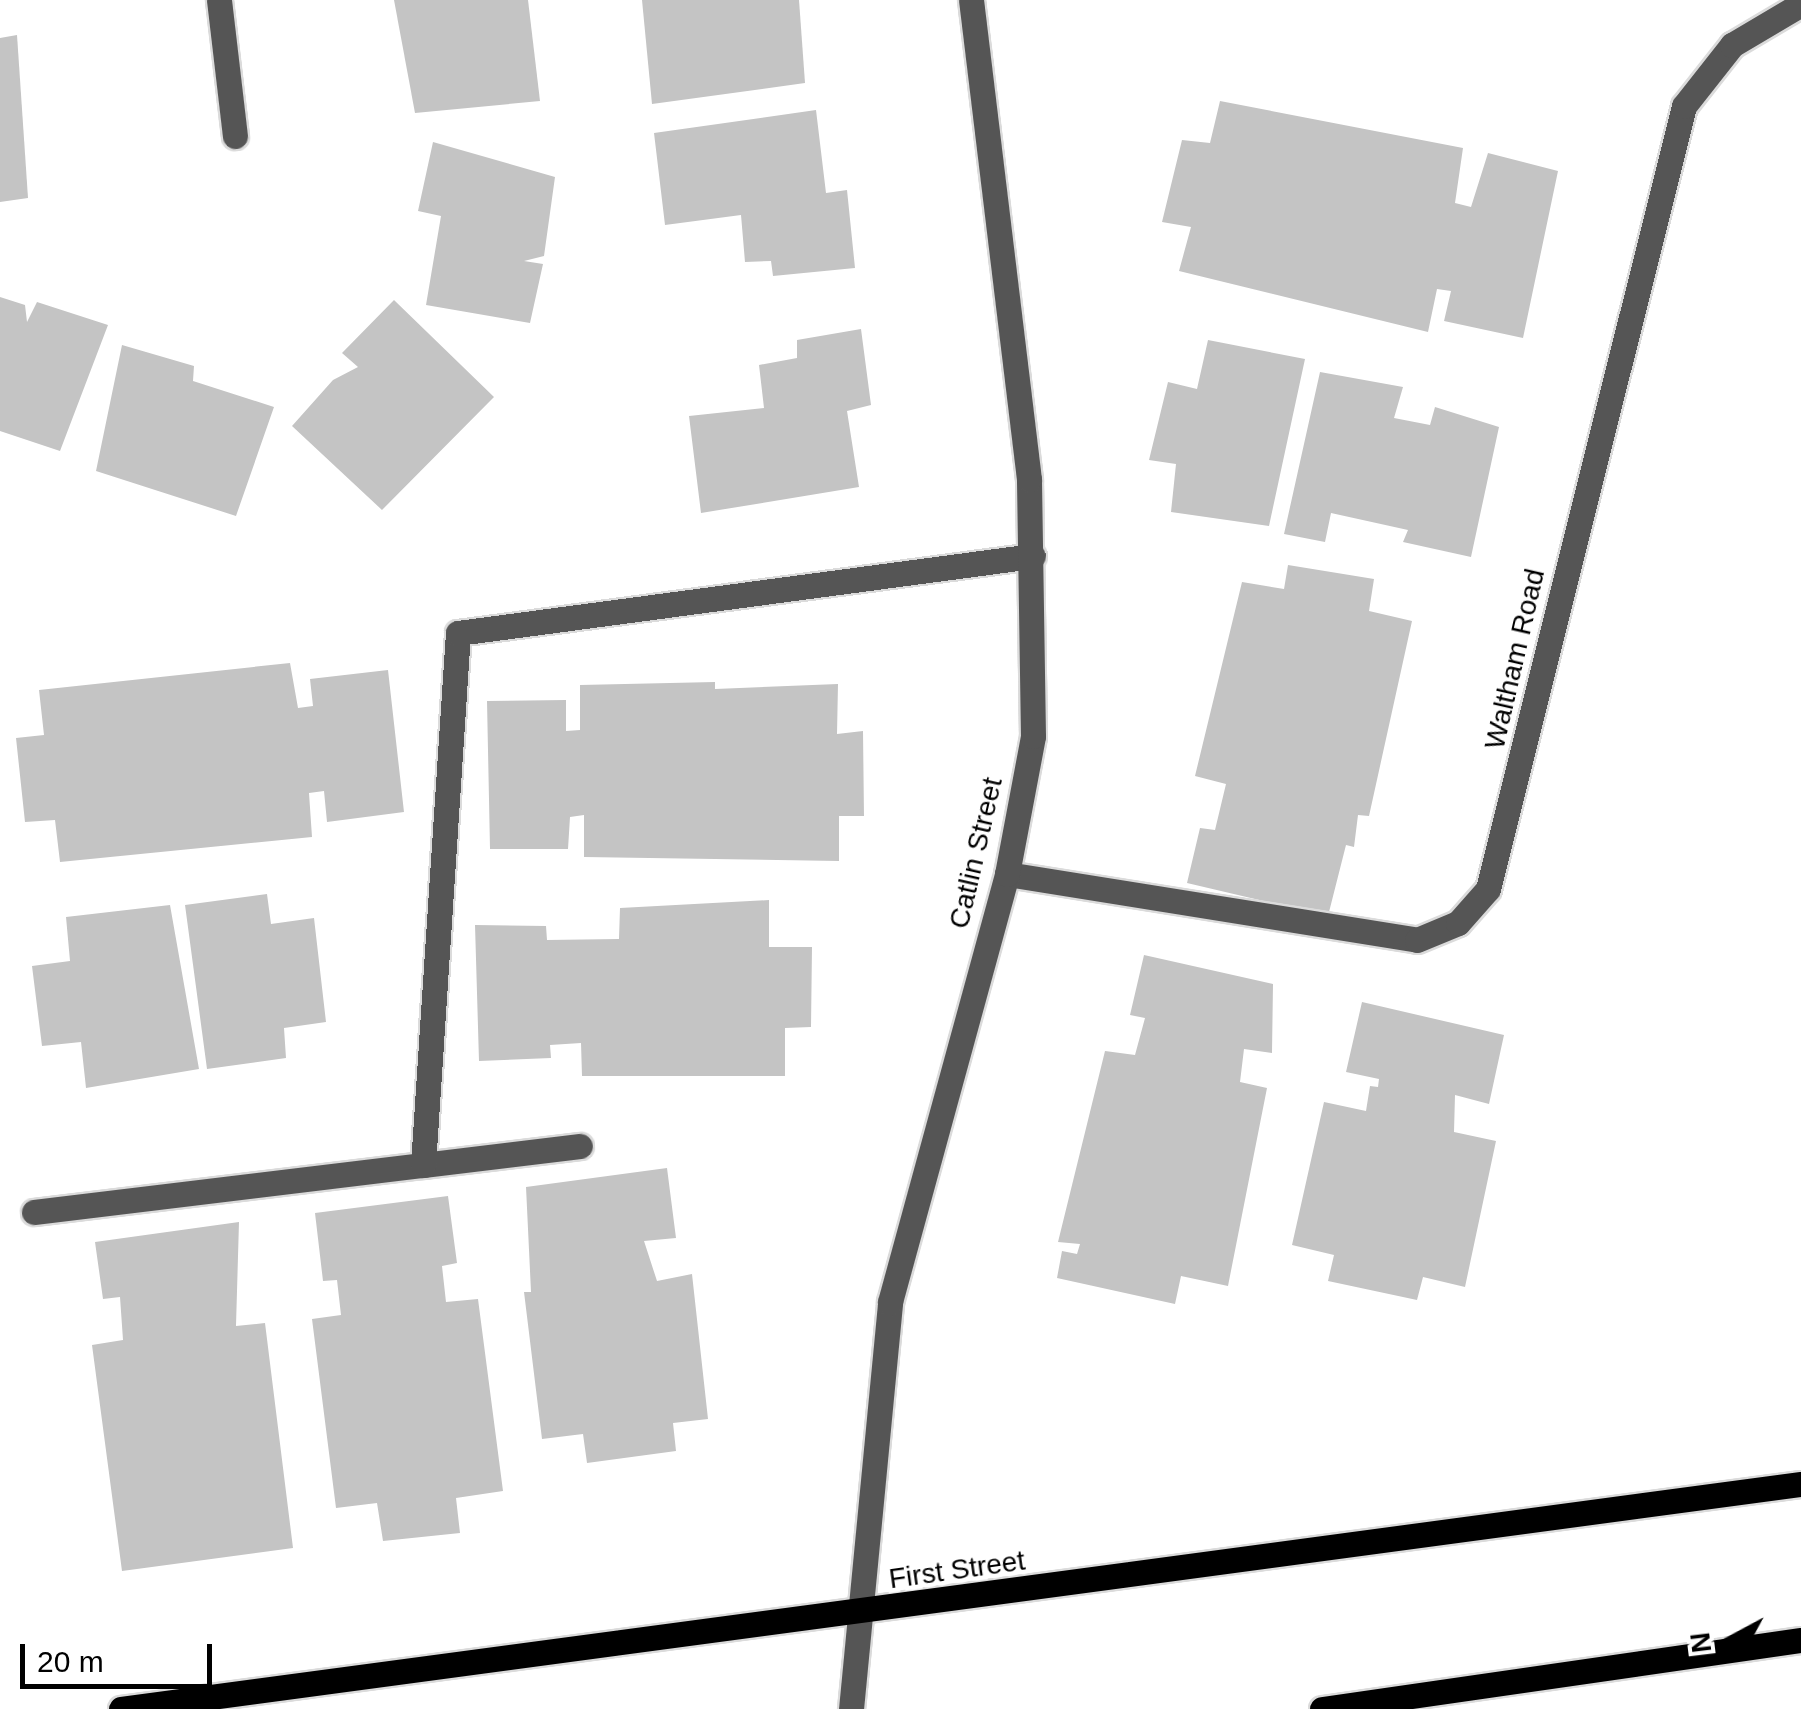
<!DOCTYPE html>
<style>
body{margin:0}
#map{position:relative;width:1801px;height:1709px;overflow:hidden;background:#fff;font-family:Helvetica,sans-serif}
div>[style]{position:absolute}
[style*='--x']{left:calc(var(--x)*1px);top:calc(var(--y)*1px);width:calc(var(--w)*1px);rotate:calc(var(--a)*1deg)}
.building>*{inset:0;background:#c4c4c4}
.roads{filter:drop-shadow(2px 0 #dbdbdb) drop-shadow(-2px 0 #dbdbdb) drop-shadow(0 2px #dbdbdb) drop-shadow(0 -2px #dbdbdb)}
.minor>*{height:25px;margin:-12.5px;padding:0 12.5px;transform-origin:12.5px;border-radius:12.5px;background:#555}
.major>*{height:25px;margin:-12.5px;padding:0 12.5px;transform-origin:12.5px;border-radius:12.5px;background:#000}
span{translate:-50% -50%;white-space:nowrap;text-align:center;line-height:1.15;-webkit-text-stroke:9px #fff;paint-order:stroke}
.street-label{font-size:28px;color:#000}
.north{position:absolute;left:1681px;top:1589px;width:100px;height:100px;-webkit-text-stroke:8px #fff;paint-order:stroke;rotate:263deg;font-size:28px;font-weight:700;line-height:40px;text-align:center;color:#000}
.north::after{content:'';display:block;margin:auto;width:35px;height:45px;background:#000;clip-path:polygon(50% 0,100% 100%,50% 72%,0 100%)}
.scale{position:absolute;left:20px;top:1644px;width:192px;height:45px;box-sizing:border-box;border:5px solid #000;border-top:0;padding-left:12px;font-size:30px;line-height:35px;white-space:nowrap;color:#000;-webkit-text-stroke:8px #fff;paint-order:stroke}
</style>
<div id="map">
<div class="building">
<div style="clip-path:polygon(394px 0,528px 0,540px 101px,415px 113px)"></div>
<div style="clip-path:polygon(642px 0,799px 0,805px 83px,652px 104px)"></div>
<div style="clip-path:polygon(17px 35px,28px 198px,0 202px,0 38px)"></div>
<div style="clip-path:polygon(1220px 101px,1463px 148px,1455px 203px,1471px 207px,1488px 153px,1558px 171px,1523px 338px,1444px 321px,1451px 291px,1437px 289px,1428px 332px,1179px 271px,1191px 227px,1162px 222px,1182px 140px,1210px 143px)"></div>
<div style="clip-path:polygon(816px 110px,826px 193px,847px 190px,855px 268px,773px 276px,771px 261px,745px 262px,741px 215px,665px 225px,654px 133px)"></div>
<div style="clip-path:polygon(433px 142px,555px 177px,544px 256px,524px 261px,543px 264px,530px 323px,426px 305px,441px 216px,418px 211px)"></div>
<div style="clip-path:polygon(0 297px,25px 305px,27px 322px,37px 302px,108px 325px,60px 451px,0 431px)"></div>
<div style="clip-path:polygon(394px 300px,494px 397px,382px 510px,292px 426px,333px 380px,358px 367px,342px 353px)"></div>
<div style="clip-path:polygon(861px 329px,871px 405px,847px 411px,859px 487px,701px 513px,689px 416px,764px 408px,759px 365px,797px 358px,797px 340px)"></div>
<div style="clip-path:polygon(1208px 340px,1305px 359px,1269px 526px,1171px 512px,1176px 464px,1149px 460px,1168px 382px,1197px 389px)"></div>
<div style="clip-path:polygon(122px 345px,194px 366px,193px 381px,274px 407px,236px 516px,96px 471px)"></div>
<div style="clip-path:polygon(1320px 372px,1403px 387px,1394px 418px,1430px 425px,1435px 407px,1499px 427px,1471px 557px,1403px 542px,1408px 530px,1331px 513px,1325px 542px,1284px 534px)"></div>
<div style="clip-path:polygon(1288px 565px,1374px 579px,1369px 611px,1412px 621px,1369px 816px,1358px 815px,1354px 847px,1346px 845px,1328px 916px,1187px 883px,1200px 828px,1215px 830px,1226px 784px,1195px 776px,1242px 582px,1284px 589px)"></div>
<div style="clip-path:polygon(290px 663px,298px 708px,313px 706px,310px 679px,388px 670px,404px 812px,327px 822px,324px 791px,309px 793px,312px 837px,60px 862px,55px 820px,25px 822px,16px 738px,44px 735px,39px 690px)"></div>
<div style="clip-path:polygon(715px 682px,715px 689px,838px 684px,837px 734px,863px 731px,864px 816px,839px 816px,839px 861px,584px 857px,584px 815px,570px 817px,568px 849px,490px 849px,487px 701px,566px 700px,566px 731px,580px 730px,580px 685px)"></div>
<div style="clip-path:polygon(267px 894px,271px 924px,314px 918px,326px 1022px,284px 1028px,286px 1058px,207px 1069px,185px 905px)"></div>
<div style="clip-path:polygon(769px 900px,769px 947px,812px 947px,811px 1027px,785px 1028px,785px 1076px,582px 1076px,581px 1043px,550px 1045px,551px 1058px,479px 1061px,475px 925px,546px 926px,547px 940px,619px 939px,620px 908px)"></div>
<div style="clip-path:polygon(170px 905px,199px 1069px,86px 1088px,81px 1042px,42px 1046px,32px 966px,70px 961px,66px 917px)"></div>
<div style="clip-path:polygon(1144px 955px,1273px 984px,1272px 1053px,1244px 1049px,1240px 1082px,1267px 1088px,1228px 1286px,1181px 1276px,1175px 1304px,1057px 1278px,1062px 1251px,1077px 1254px,1080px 1244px,1058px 1242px,1105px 1051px,1135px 1055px,1145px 1018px,1130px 1015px)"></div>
<div style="clip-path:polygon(1362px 1002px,1504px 1035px,1489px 1104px,1455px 1095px,1454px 1132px,1496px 1141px,1465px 1287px,1423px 1277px,1417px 1300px,1328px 1281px,1334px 1255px,1292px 1245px,1324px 1102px,1366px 1111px,1370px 1086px,1378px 1087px,1379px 1079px,1346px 1072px)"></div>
<div style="clip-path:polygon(667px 1168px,676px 1238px,644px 1241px,657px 1281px,692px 1274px,708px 1419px,673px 1423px,676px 1451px,587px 1463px,583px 1434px,542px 1439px,524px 1292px,531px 1292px,526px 1187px)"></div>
<div style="clip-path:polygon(448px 1196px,457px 1263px,442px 1266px,446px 1302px,478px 1299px,503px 1491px,456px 1498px,460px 1533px,383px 1541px,377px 1503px,336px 1508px,312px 1319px,341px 1315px,337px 1280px,323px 1281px,315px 1213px)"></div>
<div style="clip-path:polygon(239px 1222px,236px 1326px,265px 1323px,293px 1548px,122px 1571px,92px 1345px,123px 1340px,120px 1297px,103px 1299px,95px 1242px)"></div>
</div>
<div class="roads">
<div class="minor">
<div style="--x:219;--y:0;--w:137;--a:83.3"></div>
<div style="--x:1007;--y:874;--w:415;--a:9.1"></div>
<div style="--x:1417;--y:940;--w:44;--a:-22.5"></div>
<div style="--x:1458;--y:923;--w:45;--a:-48.6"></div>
<div style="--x:1488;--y:889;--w:807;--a:-75.95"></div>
<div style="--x:1684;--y:106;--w:78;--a:-51.8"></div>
<div style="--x:1732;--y:45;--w:80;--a:-30.7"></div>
<div style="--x:423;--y:1165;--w:158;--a:-6.9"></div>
<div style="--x:34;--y:1212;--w:392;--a:-6.9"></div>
<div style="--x:423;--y:1165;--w:533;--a:-86.24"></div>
<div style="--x:458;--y:633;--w:580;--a:-7.63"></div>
<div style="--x:851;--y:1709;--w:409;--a:-84.5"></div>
<div style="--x:890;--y:1302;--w:444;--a:-74.7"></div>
<div style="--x:1007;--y:874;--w:140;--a:-79.3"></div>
<div style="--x:1033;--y:736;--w:257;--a:-90.9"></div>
<div style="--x:1029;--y:479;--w:482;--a:-96.9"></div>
</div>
<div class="major">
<div style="--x:121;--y:1709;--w:1695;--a:-7.63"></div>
<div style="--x:1322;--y:1709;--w:484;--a:-8.2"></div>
</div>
</div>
<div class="street-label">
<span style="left:1515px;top:659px;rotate:-77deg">Waltham Road</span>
<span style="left:976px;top:853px;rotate:-77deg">Catlin Street</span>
<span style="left:957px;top:1570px;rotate:-8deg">First Street</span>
</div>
<div class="north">N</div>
<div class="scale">20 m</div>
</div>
